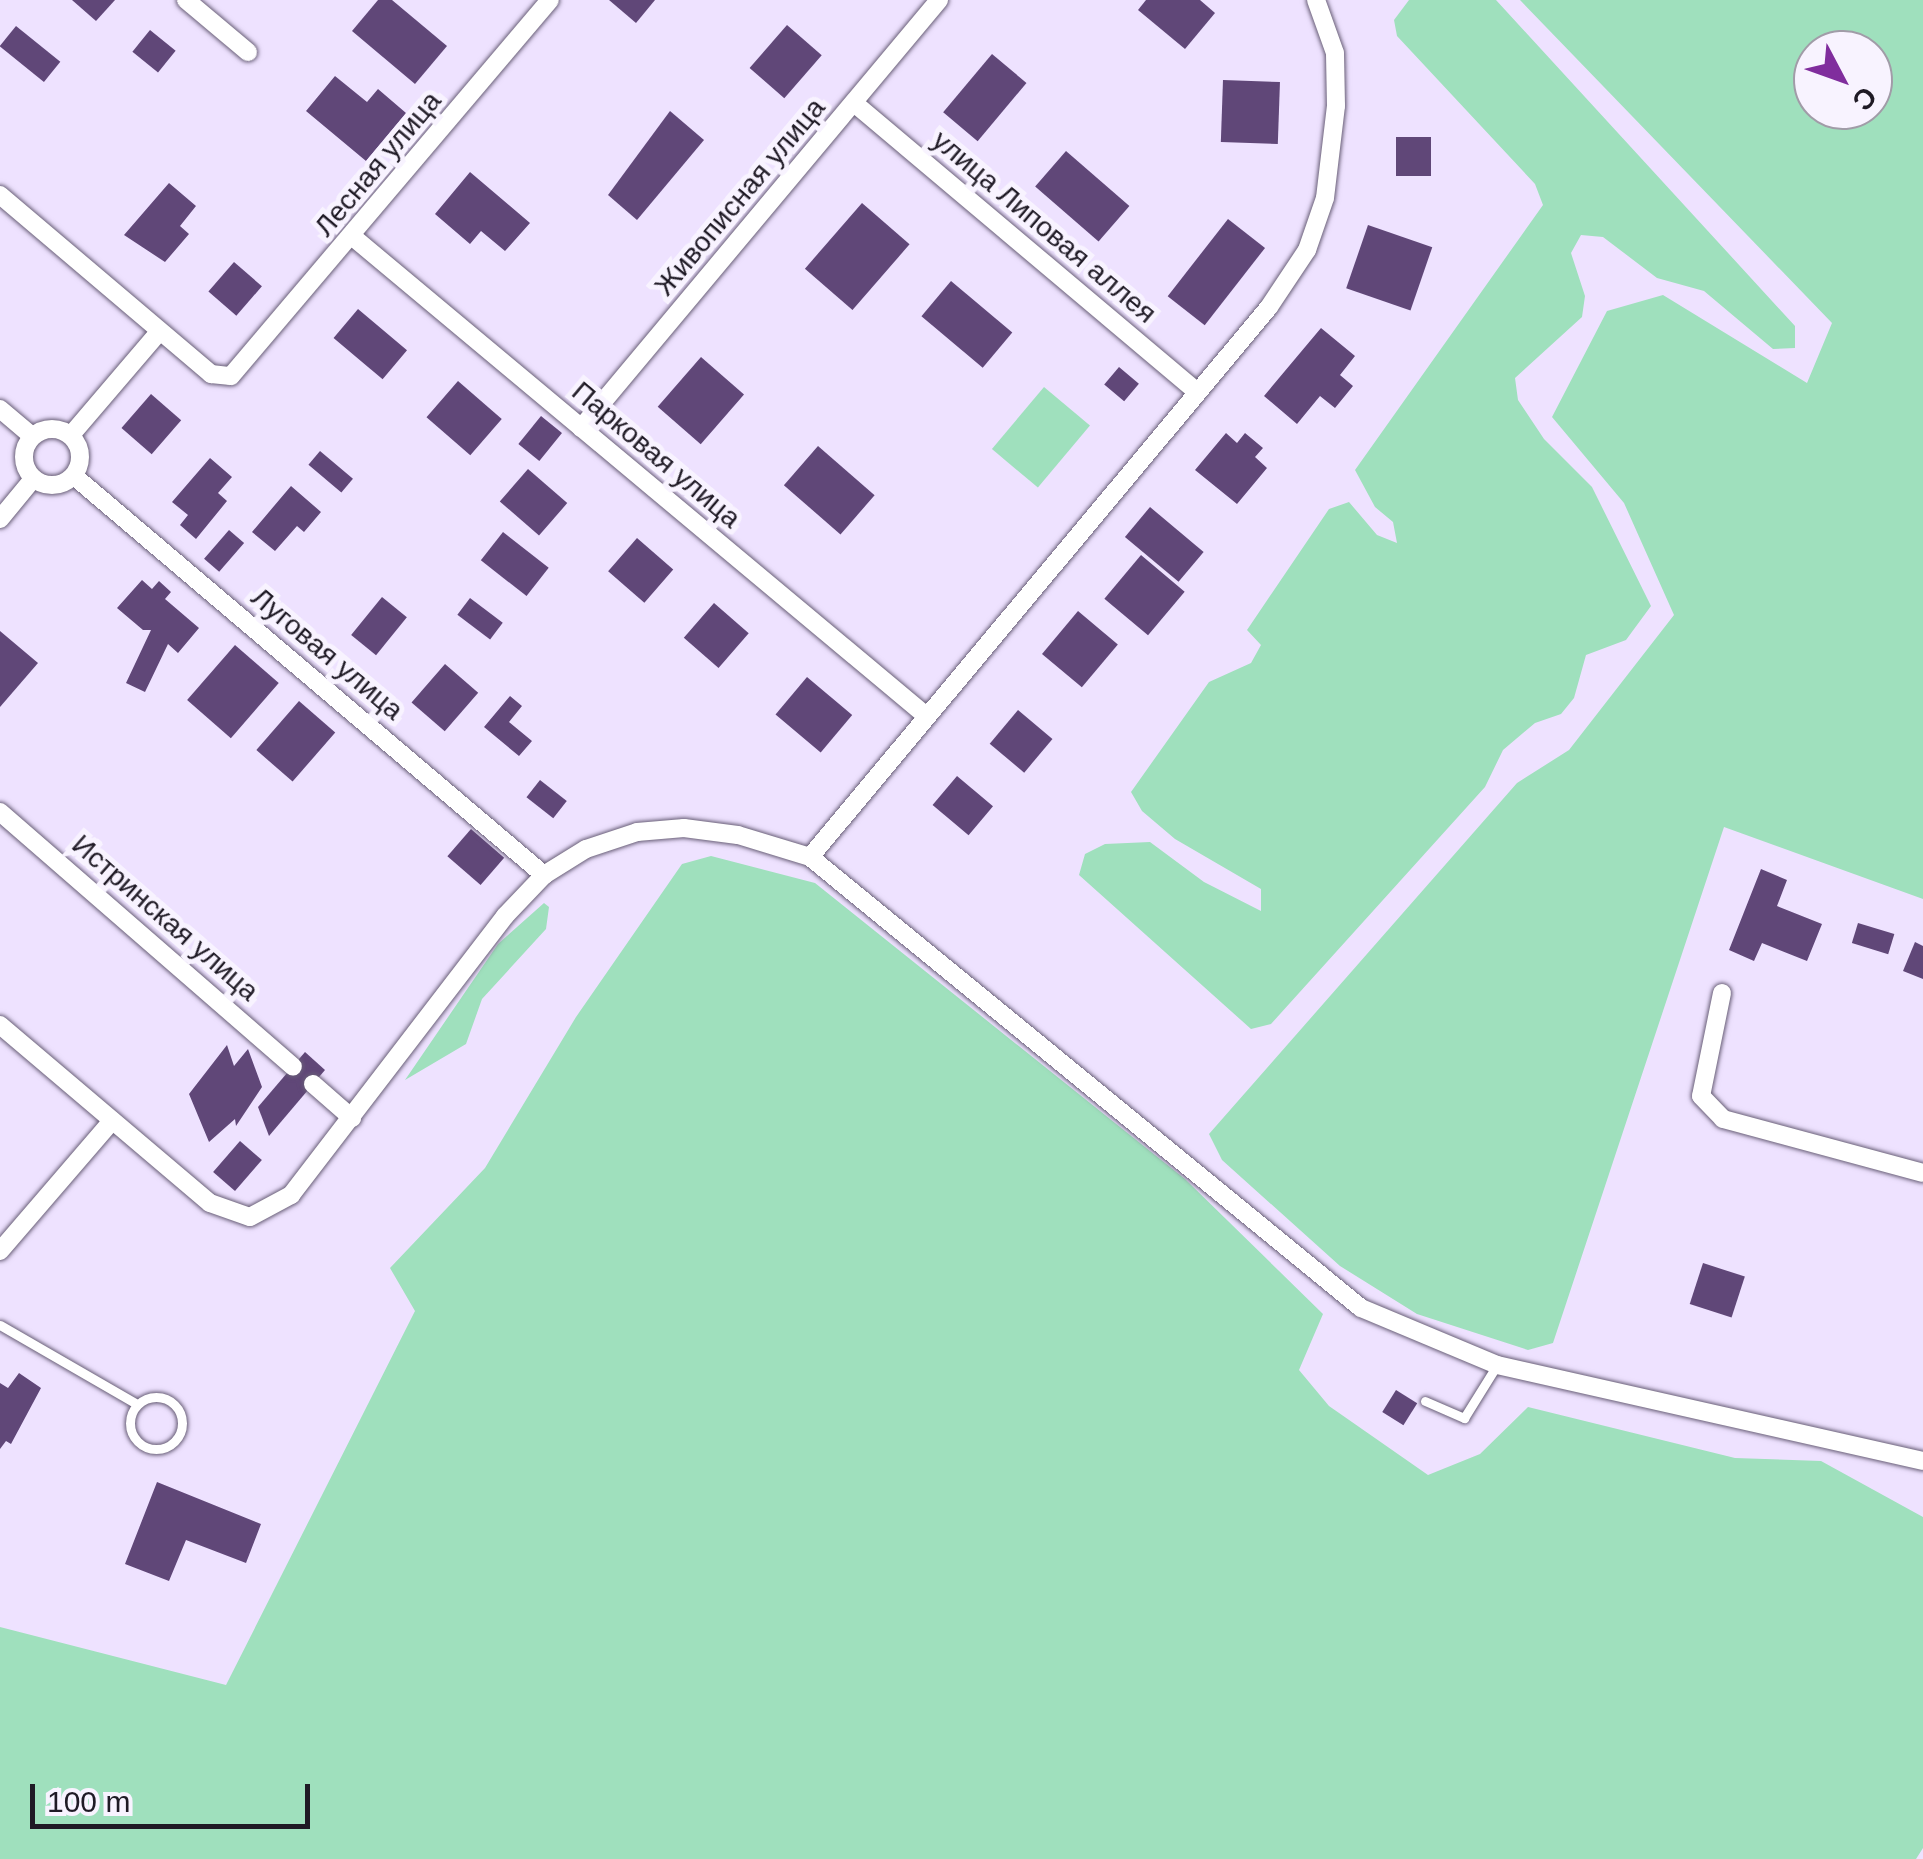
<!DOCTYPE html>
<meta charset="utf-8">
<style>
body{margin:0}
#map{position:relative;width:1923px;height:1859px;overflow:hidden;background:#eee2ff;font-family:Helvetica,sans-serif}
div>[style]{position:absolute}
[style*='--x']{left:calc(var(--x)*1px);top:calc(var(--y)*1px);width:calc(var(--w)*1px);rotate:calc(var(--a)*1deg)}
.green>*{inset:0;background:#9fe0bd;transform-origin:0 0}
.building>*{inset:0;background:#604778;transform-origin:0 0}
.roads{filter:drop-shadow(0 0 2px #695f78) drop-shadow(0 0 2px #695f78)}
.service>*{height:9px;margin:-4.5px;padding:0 4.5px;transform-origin:4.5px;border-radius:4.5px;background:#fff}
.service>.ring{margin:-4.5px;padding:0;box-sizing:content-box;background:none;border:9px solid #fff;border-radius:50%}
.minor>*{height:18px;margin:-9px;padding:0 9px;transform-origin:9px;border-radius:9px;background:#fff}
.minor>.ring{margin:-9px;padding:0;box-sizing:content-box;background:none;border:18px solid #fff;border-radius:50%}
span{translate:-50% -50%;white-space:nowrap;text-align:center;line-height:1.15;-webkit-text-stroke:10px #f8f3ff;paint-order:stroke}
.street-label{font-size:28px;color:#1f1a25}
.north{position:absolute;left:1793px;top:30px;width:100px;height:100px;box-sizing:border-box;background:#f8f3ff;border:2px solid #a19ca8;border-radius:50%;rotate:131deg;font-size:28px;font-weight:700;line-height:40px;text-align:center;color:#1f1a25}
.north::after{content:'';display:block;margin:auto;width:35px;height:45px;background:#802d9d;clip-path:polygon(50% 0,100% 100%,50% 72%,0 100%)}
.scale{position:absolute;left:30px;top:1784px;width:280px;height:45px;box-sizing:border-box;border:5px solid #1f1a25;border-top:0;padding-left:12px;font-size:30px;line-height:35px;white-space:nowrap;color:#1f1a25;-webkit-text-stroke:8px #f8f3ff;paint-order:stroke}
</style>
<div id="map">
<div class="green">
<i style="clip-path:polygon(1409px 0,1496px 0,1795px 326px,1795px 348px,1773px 349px,1704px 291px,1657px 278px,1603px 237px,1581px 235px,1571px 253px,1585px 296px,1582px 317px,1515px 378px,1518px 400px,1544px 439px,1592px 487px,1651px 606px,1626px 640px,1586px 655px,1574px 698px,1561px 714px,1535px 723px,1503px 750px,1485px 787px,1271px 1024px,1251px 1029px,1079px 875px,1085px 854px,1105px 844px,1150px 842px,1204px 882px,1261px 911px,1261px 889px,1175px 839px,1142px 811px,1131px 792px,1209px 682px,1251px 663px,1261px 645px,1247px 630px,1329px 509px,1349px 502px,1377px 535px,1397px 543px,1393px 522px,1375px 507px,1355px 470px,1543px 205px,1535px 184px,1397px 36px,1394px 20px)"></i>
<i style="clip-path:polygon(evenodd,1520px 0,1923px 0,1923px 899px,1724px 827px,1553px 1343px,1528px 1350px,1417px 1314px,1340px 1266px,1222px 1160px,1209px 1134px,1517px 783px,1569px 750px,1674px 615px,1624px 503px,1552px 417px,1607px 311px,1663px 295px,1807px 383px,1832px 323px,1520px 0,1813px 50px,1873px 50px,1873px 110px,1813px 110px,1813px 50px)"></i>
<i style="left:1044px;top:387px;width:60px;height:81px;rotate:40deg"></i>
<i style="clip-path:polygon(711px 856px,815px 883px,1185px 1179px,1323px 1314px,1299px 1370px,1329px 1406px,1428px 1475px,1480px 1454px,1528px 1407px,1735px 1458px,1821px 1461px,1923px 1517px,1923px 1848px,1916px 1859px,0 1859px,0 1627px,226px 1685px,415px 1311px,390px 1268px,485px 1168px,576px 1017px,682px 864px)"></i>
<i style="clip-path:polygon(544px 903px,549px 907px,546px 929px,482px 999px,466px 1044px,405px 1080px,498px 944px)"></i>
</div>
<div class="building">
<i style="clip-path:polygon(72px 0,115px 0,96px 21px)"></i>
<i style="clip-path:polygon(378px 0,392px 0,447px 46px,415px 84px,352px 31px)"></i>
<i style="clip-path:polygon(609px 0,655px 0,636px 23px)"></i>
<i style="clip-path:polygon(1146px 0,1200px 0,1215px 13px,1185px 49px,1138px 10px)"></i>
<i style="left:787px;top:25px;width:46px;height:57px;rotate:41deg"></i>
<i style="left:16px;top:26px;width:57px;height:26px;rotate:39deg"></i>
<i style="left:150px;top:30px;width:33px;height:28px;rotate:39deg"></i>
<i style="left:992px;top:54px;width:45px;height:76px;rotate:40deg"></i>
<i style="clip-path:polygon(335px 76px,367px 102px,378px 89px,406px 113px,366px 161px,306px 111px)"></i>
<i style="left:1223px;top:80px;width:57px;height:62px;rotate:2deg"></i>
<i style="clip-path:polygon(670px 111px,704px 140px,637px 220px,608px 195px)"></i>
<i style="left:1396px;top:137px;width:35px;height:39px"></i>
<i style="left:1066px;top:151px;width:84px;height:47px;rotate:41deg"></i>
<i style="clip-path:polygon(470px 172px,530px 223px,505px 251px,481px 231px,470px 244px,435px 214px)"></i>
<i style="clip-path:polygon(169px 183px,196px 206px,180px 226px,189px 234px,165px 262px,124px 235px)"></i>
<i style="left:862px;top:203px;width:63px;height:87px;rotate:41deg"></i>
<i style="left:1228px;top:219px;width:47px;height:98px;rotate:38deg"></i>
<i style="left:1368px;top:225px;width:68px;height:67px;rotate:19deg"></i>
<i style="left:234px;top:262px;width:37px;height:39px;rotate:41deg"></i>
<i style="left:951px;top:281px;width:80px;height:46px;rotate:40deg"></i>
<i style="left:358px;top:309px;width:64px;height:38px;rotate:40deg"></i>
<i style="clip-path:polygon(1321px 328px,1355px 356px,1340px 375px,1353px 386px,1335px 408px,1320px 396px,1297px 424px,1264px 396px)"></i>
<i style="left:701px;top:357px;width:57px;height:66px;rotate:41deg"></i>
<i style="left:1119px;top:367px;width:26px;height:23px;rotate:40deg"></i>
<i style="left:458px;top:381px;width:58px;height:48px;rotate:41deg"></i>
<i style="left:151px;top:394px;width:40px;height:45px;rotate:41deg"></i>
<i style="left:541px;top:416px;width:27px;height:36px;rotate:39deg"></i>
<i style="clip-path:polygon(1226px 433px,1237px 443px,1245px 433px,1263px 448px,1255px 457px,1267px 468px,1237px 504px,1195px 470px)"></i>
<i style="left:818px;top:446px;width:75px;height:52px;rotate:41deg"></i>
<i style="left:320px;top:451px;width:43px;height:18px;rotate:40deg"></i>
<i style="clip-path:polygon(210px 458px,232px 477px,218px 493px,227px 501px,196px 539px,180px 525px,188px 515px,172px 502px)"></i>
<i style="left:528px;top:469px;width:52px;height:43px;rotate:41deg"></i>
<i style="clip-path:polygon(291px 486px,321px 512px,304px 532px,297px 526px,275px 551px,252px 532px)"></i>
<i style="left:1150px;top:507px;width:70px;height:39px;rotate:40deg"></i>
<i style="left:229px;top:530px;width:20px;height:38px;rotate:41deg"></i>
<i style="left:503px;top:532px;width:58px;height:36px;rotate:38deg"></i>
<i style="left:637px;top:538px;width:48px;height:44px;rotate:41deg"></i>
<i style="left:1141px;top:555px;width:57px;height:57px;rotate:40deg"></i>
<i style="clip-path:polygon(142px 580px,152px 589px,159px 581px,171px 592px,165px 599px,199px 628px,178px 653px,168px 644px,145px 692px,126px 683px,151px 630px,143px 630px,117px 608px)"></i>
<i style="left:382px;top:597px;width:32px;height:49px;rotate:39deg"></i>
<i style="left:470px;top:598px;width:41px;height:21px;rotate:37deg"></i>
<i style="left:714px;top:603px;width:46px;height:46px;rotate:41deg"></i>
<i style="left:1078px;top:611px;width:52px;height:56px;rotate:40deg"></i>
<i style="clip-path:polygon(0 631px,38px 663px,0 707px)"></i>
<i style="left:235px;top:645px;width:58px;height:73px;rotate:41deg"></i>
<i style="left:445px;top:664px;width:44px;height:51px;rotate:41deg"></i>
<i style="left:807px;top:677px;width:59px;height:49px;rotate:40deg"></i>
<i style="clip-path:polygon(510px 696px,522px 706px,509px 722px,532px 741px,519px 756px,484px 727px)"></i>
<i style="left:299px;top:701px;width:48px;height:65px;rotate:41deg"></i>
<i style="left:1018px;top:710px;width:45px;height:44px;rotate:40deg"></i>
<i style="left:957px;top:776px;width:47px;height:38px;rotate:40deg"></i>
<i style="left:540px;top:780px;width:34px;height:22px;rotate:38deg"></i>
<i style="left:471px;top:829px;width:44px;height:36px;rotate:41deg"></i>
<i style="clip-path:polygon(1761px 869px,1787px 880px,1777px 906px,1822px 924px,1807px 961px,1762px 943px,1754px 961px,1729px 950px)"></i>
<i style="left:1858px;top:923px;width:38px;height:21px;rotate:17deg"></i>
<i style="clip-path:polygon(1915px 942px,1923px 946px,1923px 979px,1903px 971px)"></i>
<i style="clip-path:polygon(227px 1045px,234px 1066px,248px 1049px,262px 1087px,236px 1126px,235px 1119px,209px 1142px,189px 1094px)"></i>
<i style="clip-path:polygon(305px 1052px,325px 1070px,269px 1136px,258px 1107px)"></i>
<i style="left:240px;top:1141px;width:29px;height:41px;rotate:41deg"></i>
<i style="left:1703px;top:1263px;width:44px;height:43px;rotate:18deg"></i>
<i style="clip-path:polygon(19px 1373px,41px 1388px,11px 1444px,6px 1441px,0 1449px,0 1383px,8px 1388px)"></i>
<i style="left:1396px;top:1390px;width:25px;height:26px;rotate:32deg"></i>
<i style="clip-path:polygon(157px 1482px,261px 1524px,246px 1563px,186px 1540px,169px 1581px,125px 1564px)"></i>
</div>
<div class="roads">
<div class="service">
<i style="--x:0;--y:1325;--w:158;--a:30"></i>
<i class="ring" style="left:130px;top:1397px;width:43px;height:43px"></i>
<i style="--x:1425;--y:1401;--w:43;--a:23.6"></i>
<i style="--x:1464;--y:1418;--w:62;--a:-58.1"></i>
</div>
<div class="minor">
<i style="--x:186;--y:0;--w:81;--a:40"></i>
<i style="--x:854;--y:103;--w:449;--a:40.1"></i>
<i style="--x:0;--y:195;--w:277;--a:40.3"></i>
<i style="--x:211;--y:374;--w:20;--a:6"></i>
<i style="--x:231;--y:376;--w:493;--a:-49.7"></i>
<i style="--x:353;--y:237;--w:745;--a:39.88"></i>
<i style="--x:0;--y:409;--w:42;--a:40.2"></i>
<i style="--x:581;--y:428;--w:558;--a:-50.09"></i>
<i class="ring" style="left:24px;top:429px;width:38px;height:38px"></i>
<i style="--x:71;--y:435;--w:135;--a:-49.5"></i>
<i style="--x:74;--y:476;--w:617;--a:40.33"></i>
<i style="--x:0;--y:519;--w:52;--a:-50.5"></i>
<i style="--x:0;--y:812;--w:388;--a:41"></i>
<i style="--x:810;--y:857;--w:716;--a:-50.15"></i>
<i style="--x:1269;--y:307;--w:69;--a:-56.3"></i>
<i style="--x:1307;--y:250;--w:55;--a:-70.9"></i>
<i style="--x:1325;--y:198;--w:93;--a:-83.2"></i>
<i style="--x:1336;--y:106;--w:53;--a:-91.1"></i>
<i style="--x:1335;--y:53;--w:56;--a:-109.7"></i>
<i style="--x:1722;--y:993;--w:105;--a:101.5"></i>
<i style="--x:1701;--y:1096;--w:32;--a:46"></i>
<i style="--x:1723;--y:1119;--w:207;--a:15.1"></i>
<i style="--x:0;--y:1025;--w:275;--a:40.3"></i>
<i style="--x:210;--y:1203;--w:42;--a:19.3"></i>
<i style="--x:250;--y:1217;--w:47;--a:-28.2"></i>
<i style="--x:291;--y:1195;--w:352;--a:-52.5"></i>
<i style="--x:505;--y:916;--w:57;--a:-46.4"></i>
<i style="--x:544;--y:875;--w:49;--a:-31.8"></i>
<i style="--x:586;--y:849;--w:54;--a:-18.4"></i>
<i style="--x:637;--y:832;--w:47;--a:-4.9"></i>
<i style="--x:684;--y:828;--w:54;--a:7.4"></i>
<i style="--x:738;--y:835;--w:75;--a:17"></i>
<i style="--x:810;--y:857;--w:712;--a:39.3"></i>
<i style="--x:1361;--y:1308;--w:147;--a:22.7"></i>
<i style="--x:1497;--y:1365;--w:437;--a:12.7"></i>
<i style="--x:313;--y:1084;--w:52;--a:41.1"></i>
<i style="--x:0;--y:1251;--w:172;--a:-49.3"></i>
</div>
</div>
<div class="street-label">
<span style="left:378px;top:164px;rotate:-50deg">Лесная улица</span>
<span style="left:740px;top:197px;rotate:-50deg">Живописная улица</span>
<span style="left:1044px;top:227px;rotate:40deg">улица Липовая аллея</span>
<span style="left:656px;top:455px;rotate:40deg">Парковая улица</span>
<span style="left:327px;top:654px;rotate:40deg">Луговая улица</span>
<span style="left:165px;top:918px;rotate:41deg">Истринская улица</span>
</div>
<div class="north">С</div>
<div class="scale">100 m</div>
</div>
